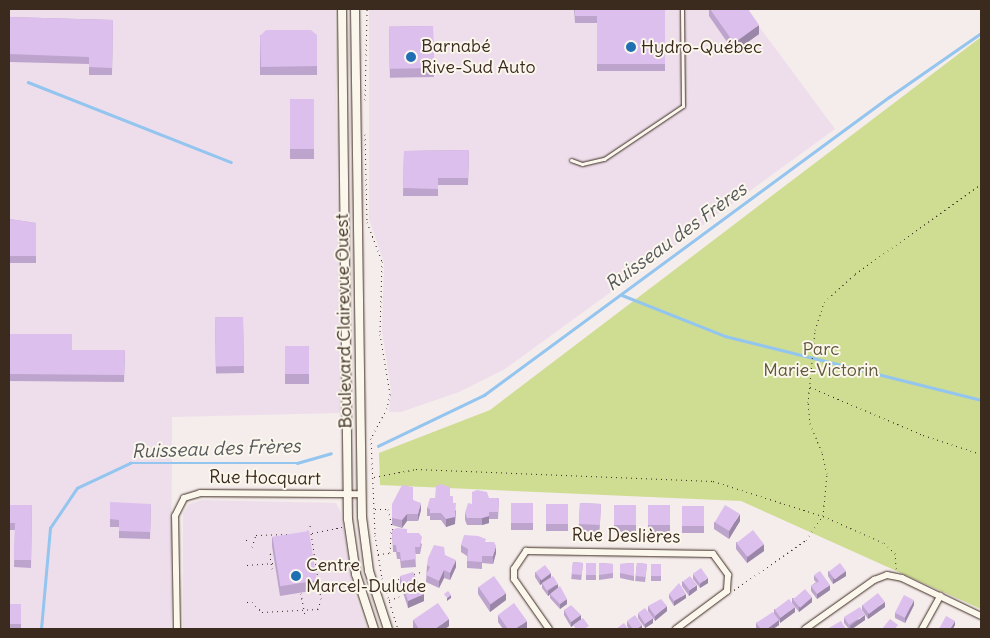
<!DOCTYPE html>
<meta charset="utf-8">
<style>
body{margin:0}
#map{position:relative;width:990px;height:638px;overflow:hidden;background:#f5ecec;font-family:Delius,sans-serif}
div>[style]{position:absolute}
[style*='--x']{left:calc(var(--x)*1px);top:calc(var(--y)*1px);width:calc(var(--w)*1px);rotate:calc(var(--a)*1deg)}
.built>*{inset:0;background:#eedeec}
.green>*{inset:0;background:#cedd91}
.stream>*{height:2.5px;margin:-1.25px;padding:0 1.25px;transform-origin:1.25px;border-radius:1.25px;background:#93c5ef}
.path>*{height:1px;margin-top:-0.5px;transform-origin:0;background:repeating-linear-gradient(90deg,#3b2a1e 0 1px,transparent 0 5px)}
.roads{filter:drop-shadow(0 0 1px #3b2a1e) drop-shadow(0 0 1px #3b2a1e)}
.service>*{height:3px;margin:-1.5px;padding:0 1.5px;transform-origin:1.5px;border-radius:1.5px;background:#fbf7ec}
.minor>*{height:6px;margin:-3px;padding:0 3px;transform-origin:3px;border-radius:3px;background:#fbf7ec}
.tertiary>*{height:8px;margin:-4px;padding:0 4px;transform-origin:4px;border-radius:4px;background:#fbf7ec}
.wall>*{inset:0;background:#bda4cc;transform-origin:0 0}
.shaded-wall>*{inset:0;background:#9a86a6}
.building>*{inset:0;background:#dcbfed;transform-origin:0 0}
.dots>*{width:14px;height:14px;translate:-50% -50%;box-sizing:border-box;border:2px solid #fbf7ec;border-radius:50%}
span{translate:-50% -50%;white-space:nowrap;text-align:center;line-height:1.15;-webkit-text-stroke:4px #fbf7ec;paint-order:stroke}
.poi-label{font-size:18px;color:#3b2a1e}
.left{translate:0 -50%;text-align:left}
.street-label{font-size:18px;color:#3b2a1e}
.park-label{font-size:18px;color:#60573b}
.water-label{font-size:19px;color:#55585d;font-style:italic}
.frame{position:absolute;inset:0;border:10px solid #3b2a1e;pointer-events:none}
</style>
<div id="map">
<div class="built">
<i style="clip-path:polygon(9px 9px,335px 9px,340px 413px,172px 417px,171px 629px,9px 629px)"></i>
<i style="clip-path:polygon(369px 9px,746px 9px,835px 129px,505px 369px,459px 392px,401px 412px,389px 412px,391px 390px,382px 331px,384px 263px,369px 219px)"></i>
<i style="clip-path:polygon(202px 500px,336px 503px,341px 513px,353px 589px,367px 629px,183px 629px,183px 514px,189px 504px)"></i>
</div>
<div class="green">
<i style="clip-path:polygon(981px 37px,981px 609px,741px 501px,380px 485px,379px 453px,490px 410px)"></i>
</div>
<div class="stream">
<i style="--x:28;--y:82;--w:218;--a:21.5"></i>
<i style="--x:622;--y:295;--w:111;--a:21.7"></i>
<i style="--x:725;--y:336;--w:264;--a:14"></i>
<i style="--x:378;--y:446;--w:118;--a:-25.7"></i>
<i style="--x:484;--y:395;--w:503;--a:-36.35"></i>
<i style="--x:889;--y:97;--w:112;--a:-34.8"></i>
<i style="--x:41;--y:629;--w:101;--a:-84.9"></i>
<i style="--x:50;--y:528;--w:48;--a:-56"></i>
<i style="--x:77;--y:488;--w:59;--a:-25.3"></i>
<i style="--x:130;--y:463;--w:167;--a:0"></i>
<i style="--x:297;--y:463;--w:35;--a:-16"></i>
</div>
<div class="path">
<i style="--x:365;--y:100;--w:91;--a:-88.7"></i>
<i style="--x:365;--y:134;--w:88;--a:88.7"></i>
<i style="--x:367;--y:222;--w:42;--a:69"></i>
<i style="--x:382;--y:261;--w:73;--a:91.6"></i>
<i style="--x:380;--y:334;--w:61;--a:80.5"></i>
<i style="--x:390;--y:394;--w:14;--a:102"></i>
<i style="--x:387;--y:408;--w:34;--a:118"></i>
<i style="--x:371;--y:438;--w:97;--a:87.6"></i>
<i style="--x:375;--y:535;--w:44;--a:80.8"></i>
<i style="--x:382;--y:578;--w:53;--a:72.6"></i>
<i style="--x:810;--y:387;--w:123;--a:23"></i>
<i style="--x:923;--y:435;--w:61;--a:18.1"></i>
<i style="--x:374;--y:477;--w:43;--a:-10.8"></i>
<i style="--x:416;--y:469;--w:297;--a:2.3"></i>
<i style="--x:713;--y:481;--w:115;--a:17.7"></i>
<i style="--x:823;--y:516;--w:67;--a:23.9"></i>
<i style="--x:884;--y:543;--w:15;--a:42"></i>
<i style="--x:895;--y:553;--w:16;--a:86"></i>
<i style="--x:375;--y:509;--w:13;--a:0"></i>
<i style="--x:388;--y:509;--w:23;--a:77"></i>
<i style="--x:308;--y:531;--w:8;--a:-67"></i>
<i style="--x:312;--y:533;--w:31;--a:-11"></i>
<i style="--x:246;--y:540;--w:5;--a:0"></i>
<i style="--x:252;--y:547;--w:13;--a:-72"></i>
<i style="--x:256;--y:535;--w:32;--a:-2"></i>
<i style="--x:378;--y:554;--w:12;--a:-5"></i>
<i style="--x:390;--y:553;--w:22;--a:-87"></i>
<i style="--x:247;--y:565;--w:27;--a:-4"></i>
<i style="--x:272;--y:569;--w:15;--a:-98"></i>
<i style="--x:270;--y:554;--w:3;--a:-18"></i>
<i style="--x:414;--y:574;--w:7;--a:-16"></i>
<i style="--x:734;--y:590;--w:88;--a:-34.8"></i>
<i style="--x:806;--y:540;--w:29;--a:-55"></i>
<i style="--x:823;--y:516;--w:42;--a:-84.6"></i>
<i style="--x:827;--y:474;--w:23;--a:-103"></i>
<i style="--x:822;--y:452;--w:30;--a:-113"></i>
<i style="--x:810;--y:424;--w:21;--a:-95"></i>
<i style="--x:808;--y:403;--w:73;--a:-84.5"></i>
<i style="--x:815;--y:330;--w:29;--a:-72"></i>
<i style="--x:824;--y:302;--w:42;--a:-42.1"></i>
<i style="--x:855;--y:274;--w:155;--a:-35.5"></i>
<i style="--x:301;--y:593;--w:23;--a:80"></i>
<i style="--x:389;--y:600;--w:10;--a:-17"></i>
<i style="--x:399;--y:597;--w:13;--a:-103"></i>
<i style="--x:396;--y:584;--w:8;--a:-60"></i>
<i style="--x:247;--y:602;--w:5;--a:0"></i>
<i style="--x:252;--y:602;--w:14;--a:45"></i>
<i style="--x:262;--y:612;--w:56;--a:-3.1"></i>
<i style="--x:318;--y:609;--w:10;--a:-73"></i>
<i style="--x:321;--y:599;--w:67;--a:-98.6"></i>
</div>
<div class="roads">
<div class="service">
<i style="--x:571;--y:160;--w:12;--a:20"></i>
<i style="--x:582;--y:164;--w:23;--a:-13"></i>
<i style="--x:604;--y:159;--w:95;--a:-33.9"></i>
<i style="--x:683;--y:106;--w:97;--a:-90.6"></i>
</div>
<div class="minor">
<i style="--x:177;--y:629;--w:113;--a:-91"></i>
<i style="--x:175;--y:516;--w:20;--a:-63"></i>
<i style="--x:184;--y:498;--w:17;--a:-17"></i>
<i style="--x:200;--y:493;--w:161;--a:0.4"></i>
<i style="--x:549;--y:629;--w:61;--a:-125"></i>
<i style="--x:514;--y:579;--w:10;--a:-90"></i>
<i style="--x:514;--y:569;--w:22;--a:-56"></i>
<i style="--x:526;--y:551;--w:187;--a:0.9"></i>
<i style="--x:713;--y:554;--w:26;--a:54"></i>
<i style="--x:728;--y:575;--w:16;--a:94"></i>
<i style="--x:727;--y:591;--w:64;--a:143.3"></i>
<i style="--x:805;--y:629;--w:85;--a:-35.4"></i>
<i style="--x:874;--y:580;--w:14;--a:-21"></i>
<i style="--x:887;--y:575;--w:15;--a:11"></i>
<i style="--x:902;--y:578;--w:88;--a:25.7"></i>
<i style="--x:922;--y:629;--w:38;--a:-61"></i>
</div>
<div class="tertiary">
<i style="--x:342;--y:9;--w:510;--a:89.33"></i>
<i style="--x:348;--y:519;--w:56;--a:81.7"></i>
<i style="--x:356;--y:574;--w:58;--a:71.9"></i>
<i style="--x:355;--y:9;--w:508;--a:89.21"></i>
<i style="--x:362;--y:517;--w:54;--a:82.6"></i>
<i style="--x:369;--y:571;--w:61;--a:71.9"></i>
</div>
</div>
<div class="wall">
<i style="clip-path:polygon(574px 9px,665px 9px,665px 71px,597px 71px,597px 23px,575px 23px)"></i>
<i style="clip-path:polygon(709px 9px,748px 9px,759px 34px,734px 52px,709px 16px)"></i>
<i style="clip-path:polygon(9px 17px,113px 20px,112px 75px,89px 75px,89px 64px,9px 62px)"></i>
<i style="left:433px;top:26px;width:51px;height:44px;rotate:89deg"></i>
<i style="left:317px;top:35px;width:40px;height:57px;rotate:90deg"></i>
<i style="left:290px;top:99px;width:24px;height:60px"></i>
<i style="clip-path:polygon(469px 150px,468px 185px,438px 185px,438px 196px,403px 196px,404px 151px)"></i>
<i style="clip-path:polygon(9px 213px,9px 219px,36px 223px,36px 263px,9px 263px)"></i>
<i style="left:243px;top:317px;width:56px;height:28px;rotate:89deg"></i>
<i style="clip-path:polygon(9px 334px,72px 350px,125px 350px,124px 382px,9px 381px)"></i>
<i style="left:285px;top:346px;width:24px;height:38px"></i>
<i style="clip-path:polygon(450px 496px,453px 503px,455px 524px,446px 527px,441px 520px,430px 520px,430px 516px,427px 516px,427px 508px,435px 498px)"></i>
<i style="clip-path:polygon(489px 498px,499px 498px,498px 519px,489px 519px,489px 523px,482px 525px,467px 525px,465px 520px,465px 513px,472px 504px)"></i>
<i style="clip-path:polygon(413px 500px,421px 510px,418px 521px,407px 521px,402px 528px,392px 525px,392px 504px)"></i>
<i style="left:511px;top:503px;width:22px;height:27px"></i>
<i style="left:580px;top:503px;width:21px;height:28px;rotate:3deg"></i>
<i style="clip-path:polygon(151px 504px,150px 539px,119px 538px,119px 527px,110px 527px,110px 519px)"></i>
<i style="left:546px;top:504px;width:22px;height:27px"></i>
<i style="clip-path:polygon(9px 505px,32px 505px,31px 568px,14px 567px,15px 530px,9px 530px)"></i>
<i style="left:614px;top:505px;width:22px;height:27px"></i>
<i style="left:648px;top:505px;width:22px;height:27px"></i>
<i style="left:682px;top:506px;width:22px;height:27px"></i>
<i style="clip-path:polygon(740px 521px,729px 539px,714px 529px,714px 522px)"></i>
<i style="clip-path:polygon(392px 530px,407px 533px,422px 544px,420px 554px,415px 554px,416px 567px,401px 568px,400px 559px,397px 559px,396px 552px,393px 552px)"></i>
<i style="clip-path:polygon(272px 537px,317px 580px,317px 590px,280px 596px,272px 546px)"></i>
<i style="clip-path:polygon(485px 542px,496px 553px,493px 564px,482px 563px,482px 569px,467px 568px,467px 556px,461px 552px,461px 545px)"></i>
<i style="clip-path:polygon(736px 542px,764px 551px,747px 563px,736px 549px)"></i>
<i style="clip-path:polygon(445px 555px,456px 567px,450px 580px,444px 578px,439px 588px,426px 582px,427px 565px)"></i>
<i style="left:573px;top:562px;width:10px;height:17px;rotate:6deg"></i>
<i style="left:586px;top:563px;width:10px;height:17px"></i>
<i style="clip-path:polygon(599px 563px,613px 564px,613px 578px,599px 580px)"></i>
<i style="clip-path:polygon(634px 563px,634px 581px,620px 578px,620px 564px)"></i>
<i style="left:637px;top:563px;width:10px;height:18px;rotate:6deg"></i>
<i style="left:651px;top:564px;width:10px;height:17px"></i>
<i style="clip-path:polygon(828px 571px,846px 576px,833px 584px,828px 576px)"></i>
<i style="clip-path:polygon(535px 572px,551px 577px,558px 588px,567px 604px,560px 609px,550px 598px,550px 594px,548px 596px,542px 588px,542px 584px,540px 585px,535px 577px)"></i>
<i style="clip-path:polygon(693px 574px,708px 583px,700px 588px,693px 579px)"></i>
<i style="clip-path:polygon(814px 575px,830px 590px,817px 599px,811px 591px,811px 586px,816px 582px,814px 580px)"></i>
<i style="clip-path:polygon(400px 576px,424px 601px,408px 608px,400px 583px)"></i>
<i style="clip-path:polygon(682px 581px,697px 590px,689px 596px,682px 586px)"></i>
<i style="clip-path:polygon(478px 587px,506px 600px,490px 612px,478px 594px)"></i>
<i style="clip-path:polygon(669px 594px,686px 598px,674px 606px,669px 598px)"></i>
<i style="clip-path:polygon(792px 598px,812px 602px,799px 612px,792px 603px)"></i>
<i style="left:9px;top:604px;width:12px;height:25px"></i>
<i style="clip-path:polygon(862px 605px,885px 607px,868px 619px,862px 610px)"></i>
<i style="clip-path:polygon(914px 605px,905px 623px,895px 618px,895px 613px)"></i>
<i style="clip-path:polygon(648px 606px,667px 611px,655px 621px,648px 611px)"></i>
<i style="clip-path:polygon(774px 609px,795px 612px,780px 623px,779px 620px,779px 625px,773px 629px,757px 629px,756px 628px,756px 623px,774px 614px)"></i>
<i style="clip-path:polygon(564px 610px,581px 615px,571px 627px,564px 615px)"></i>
<i style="clip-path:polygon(638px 613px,653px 623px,645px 628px,638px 618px)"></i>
<i style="clip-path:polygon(498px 615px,527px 628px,525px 629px,503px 629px,498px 622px)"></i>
<i style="clip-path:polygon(844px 618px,865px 620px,852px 629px,849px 629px,844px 623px)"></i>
<i style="clip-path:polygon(413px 620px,449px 626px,445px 629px,414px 629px,413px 628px)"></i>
<i style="clip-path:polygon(627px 621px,642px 629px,629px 629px,627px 626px)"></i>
</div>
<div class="shaded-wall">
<i style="clip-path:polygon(759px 25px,759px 34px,734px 52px,734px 43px)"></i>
<i style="clip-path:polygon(421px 503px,421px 510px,418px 521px,418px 514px)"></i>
<i style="clip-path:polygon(456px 510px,455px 524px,446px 527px,446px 519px)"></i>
<i style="clip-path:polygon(407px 514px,407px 521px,402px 528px,402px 520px)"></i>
<i style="clip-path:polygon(740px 514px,740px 521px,729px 539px,729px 531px)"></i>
<i style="clip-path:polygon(489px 516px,489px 523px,482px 525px,482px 518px)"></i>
<i style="clip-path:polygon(764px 544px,764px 551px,747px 563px,747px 556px)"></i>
<i style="clip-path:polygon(496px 546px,496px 553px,493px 564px,493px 556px)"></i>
<i style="clip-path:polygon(456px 560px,456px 567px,450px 580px,450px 573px)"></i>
<i style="clip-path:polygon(444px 570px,444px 578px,439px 588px,439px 581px)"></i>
<i style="clip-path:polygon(846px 571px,846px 576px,833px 584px,833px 579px)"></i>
<i style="clip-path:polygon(551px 573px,551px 578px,540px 585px,540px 580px)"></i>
<i style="clip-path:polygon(708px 578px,708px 583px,700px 588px,700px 584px)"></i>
<i style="clip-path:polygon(558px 584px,558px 589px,548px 596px,548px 591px)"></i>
<i style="clip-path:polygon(697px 585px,697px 590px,689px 596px,689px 591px)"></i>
<i style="clip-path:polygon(830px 585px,830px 590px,817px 599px,817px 594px)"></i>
<i style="clip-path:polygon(506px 593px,506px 600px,490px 612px,490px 605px)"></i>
<i style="clip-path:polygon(424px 594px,424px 601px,408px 608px,408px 601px)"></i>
<i style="clip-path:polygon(686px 594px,686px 598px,674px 606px,674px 601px)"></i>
<i style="clip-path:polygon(451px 595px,451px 598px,447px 601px,447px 598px)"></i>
<i style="clip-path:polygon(812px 597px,812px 602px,799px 612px,799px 607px)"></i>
<i style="clip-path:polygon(567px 599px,567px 604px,560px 609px,560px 604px)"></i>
<i style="clip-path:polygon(914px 600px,914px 605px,905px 623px,905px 618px)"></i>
<i style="clip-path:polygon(885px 602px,885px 607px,868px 619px,868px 614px)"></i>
<i style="clip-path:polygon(667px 606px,667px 611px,655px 621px,655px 616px)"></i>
<i style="clip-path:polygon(795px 607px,795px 612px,780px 623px,780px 618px)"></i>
<i style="clip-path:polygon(581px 615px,581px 620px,571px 627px,571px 622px)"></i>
<i style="clip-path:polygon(865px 615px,865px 620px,852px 629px,850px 629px,850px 626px)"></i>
<i style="clip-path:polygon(653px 618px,653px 623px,645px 628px,645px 624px)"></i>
<i style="clip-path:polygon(449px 619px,449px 626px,445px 629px,435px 629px)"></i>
<i style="clip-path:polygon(779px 620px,779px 625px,773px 629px,767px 629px)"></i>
<i style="clip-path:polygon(527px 621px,527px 628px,525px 629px,515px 629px)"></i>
<i style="clip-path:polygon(955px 621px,955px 625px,953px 629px,950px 629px)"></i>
<i style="clip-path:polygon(642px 625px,642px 629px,637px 629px)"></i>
</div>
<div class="building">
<i style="clip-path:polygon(575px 9px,665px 9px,665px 64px,597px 64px,597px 16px,575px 16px)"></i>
<i style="clip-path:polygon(710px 9px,748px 9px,759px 25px,734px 43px)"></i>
<i style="clip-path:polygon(9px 17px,113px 20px,112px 68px,89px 67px,89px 57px,9px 54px)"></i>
<i style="left:433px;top:26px;width:42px;height:44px;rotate:89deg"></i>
<i style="clip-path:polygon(266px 30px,311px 30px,317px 35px,317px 66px,261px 67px,260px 36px)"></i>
<i style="left:290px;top:99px;width:24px;height:50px"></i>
<i style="clip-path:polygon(469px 150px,468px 178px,438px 178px,438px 189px,403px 188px,404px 151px)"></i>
<i style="clip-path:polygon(9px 213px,9px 219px,36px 223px,36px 256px,9px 256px)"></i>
<i style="left:243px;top:317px;width:49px;height:28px;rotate:89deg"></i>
<i style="clip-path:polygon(9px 334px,72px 334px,72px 350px,125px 350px,124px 375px,9px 374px)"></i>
<i style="left:285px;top:346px;width:24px;height:28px"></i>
<i style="clip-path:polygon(440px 484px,450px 487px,450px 496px,453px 496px,453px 503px,456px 503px,455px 517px,446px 519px,441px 513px,430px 513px,430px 509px,427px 508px,430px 498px,435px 498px,436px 486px)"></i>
<i style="clip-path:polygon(402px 485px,413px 487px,413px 500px,421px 503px,418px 514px,407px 514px,402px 520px,392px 518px,392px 504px)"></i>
<i style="clip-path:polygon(477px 490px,487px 492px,489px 498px,499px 498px,498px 512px,489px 512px,489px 516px,482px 518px,467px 518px,465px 513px,468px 503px,472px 504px,472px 492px)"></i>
<i style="clip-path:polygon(110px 502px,151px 504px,150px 532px,119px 531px,119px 520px,110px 519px)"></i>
<i style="left:511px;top:503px;width:22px;height:20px"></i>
<i style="left:580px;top:503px;width:21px;height:21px;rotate:3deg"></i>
<i style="left:546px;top:504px;width:22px;height:20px"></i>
<i style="clip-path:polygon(9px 505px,32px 505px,31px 560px,14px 560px,15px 523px,9px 523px)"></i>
<i style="left:614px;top:505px;width:22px;height:20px"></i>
<i style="left:648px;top:505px;width:22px;height:20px"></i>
<i style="left:725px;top:505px;width:17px;height:20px;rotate:31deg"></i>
<i style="left:682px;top:506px;width:22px;height:20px"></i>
<i style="clip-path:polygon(397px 528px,407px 529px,407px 533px,419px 533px,422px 537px,420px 547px,415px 547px,416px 559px,401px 561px,400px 552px,397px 552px,396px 545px,393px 545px,392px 530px)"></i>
<i style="left:753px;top:530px;width:18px;height:21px;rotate:52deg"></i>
<i style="left:309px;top:531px;width:50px;height:37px;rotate:81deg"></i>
<i style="clip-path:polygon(464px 535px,478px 536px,486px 539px,485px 542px,494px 542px,496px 546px,493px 556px,482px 556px,482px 562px,467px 561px,468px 549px,461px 545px)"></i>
<i style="clip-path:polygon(434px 545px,444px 547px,445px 555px,456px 560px,450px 573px,444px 570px,439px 581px,426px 575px,430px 567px,427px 565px,428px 558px)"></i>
<i style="left:573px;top:562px;width:10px;height:12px;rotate:6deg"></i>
<i style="left:586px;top:563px;width:10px;height:12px"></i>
<i style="clip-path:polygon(599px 563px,613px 564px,613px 573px,599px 575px)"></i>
<i style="clip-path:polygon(634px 563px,634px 576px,620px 573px,620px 564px)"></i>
<i style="left:637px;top:563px;width:10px;height:13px;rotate:6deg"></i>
<i style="left:840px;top:563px;width:10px;height:14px;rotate:53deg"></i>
<i style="left:651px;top:564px;width:10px;height:12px"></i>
<i style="left:545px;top:565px;width:10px;height:12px;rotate:53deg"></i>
<i style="left:701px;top:568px;width:12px;height:10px;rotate:55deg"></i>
<i style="clip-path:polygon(820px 571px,830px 585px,817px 594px,811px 586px,819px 581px,814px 575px)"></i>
<i style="clip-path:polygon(413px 572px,424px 594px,408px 601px,400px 576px)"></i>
<i style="left:494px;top:576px;width:21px;height:19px;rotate:55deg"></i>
<i style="left:553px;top:576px;width:9px;height:13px;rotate:58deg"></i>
<i style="left:690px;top:576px;width:11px;height:9px;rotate:52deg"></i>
<i style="clip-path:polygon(679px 583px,686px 594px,674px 601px,669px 594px)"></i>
<i style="clip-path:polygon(560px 586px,567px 599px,560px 604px,550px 594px)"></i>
<i style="left:805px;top:589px;width:11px;height:16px;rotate:49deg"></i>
<i style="left:448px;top:591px;width:5px;height:5px;rotate:53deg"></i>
<i style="left:878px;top:593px;width:11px;height:20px;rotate:52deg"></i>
<i style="left:904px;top:595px;width:11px;height:20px;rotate:27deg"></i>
<i style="clip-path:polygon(661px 599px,667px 606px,655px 616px,648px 606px)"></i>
<i style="left:789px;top:599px;width:10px;height:18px;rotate:53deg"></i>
<i style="clip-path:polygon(438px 603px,449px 619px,435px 629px,419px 629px,413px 620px)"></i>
<i style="clip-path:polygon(514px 603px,527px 621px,515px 629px,508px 629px,498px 615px)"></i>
<i style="left:9px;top:604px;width:12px;height:20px"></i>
<i style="clip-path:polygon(571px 605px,581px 615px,571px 622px,564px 610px)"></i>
<i style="left:860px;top:607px;width:9px;height:19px;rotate:58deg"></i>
<i style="clip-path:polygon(645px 608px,653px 618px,645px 624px,638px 613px)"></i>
<i style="clip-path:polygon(773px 612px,779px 620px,767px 629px,761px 629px,756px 623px)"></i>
<i style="clip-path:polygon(635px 615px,642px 625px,637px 629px,633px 629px,627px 621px)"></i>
<i style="clip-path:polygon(946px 616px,955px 621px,950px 629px,939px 629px)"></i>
<i style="clip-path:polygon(583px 618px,589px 626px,584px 629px,576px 629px,573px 625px)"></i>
<i style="clip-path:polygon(890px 619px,898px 625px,895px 629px,882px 629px)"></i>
<i style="clip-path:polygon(841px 621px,846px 629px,827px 629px)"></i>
<i style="clip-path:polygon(624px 623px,628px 629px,616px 629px)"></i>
</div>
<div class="dots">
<i style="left:631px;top:47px;background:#1f6fb2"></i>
<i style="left:411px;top:57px;background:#1f6fb2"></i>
<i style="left:296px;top:576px;background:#1f6fb2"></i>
</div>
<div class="poi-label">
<span class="left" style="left:421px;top:57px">Barnabé<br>Rive-Sud Auto</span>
<span class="left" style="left:641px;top:47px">Hydro-Québec</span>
<span class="left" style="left:306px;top:576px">Centre<br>Marcel-Dulude</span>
</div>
<div class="street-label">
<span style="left:344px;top:321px;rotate:-91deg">Boulevard Clairevue Ouest</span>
<span style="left:265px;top:478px;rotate:1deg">Rue Hocquart</span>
<span style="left:626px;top:536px;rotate:1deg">Rue Deslières</span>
</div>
<div class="park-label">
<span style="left:821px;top:360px">Parc<br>Marie-Victorin</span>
</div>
<div class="water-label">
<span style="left:676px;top:237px;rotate:-36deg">Ruisseau des Frères</span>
<span style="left:216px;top:449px;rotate:-2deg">Ruisseau des Frères</span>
</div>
<div class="frame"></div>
</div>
